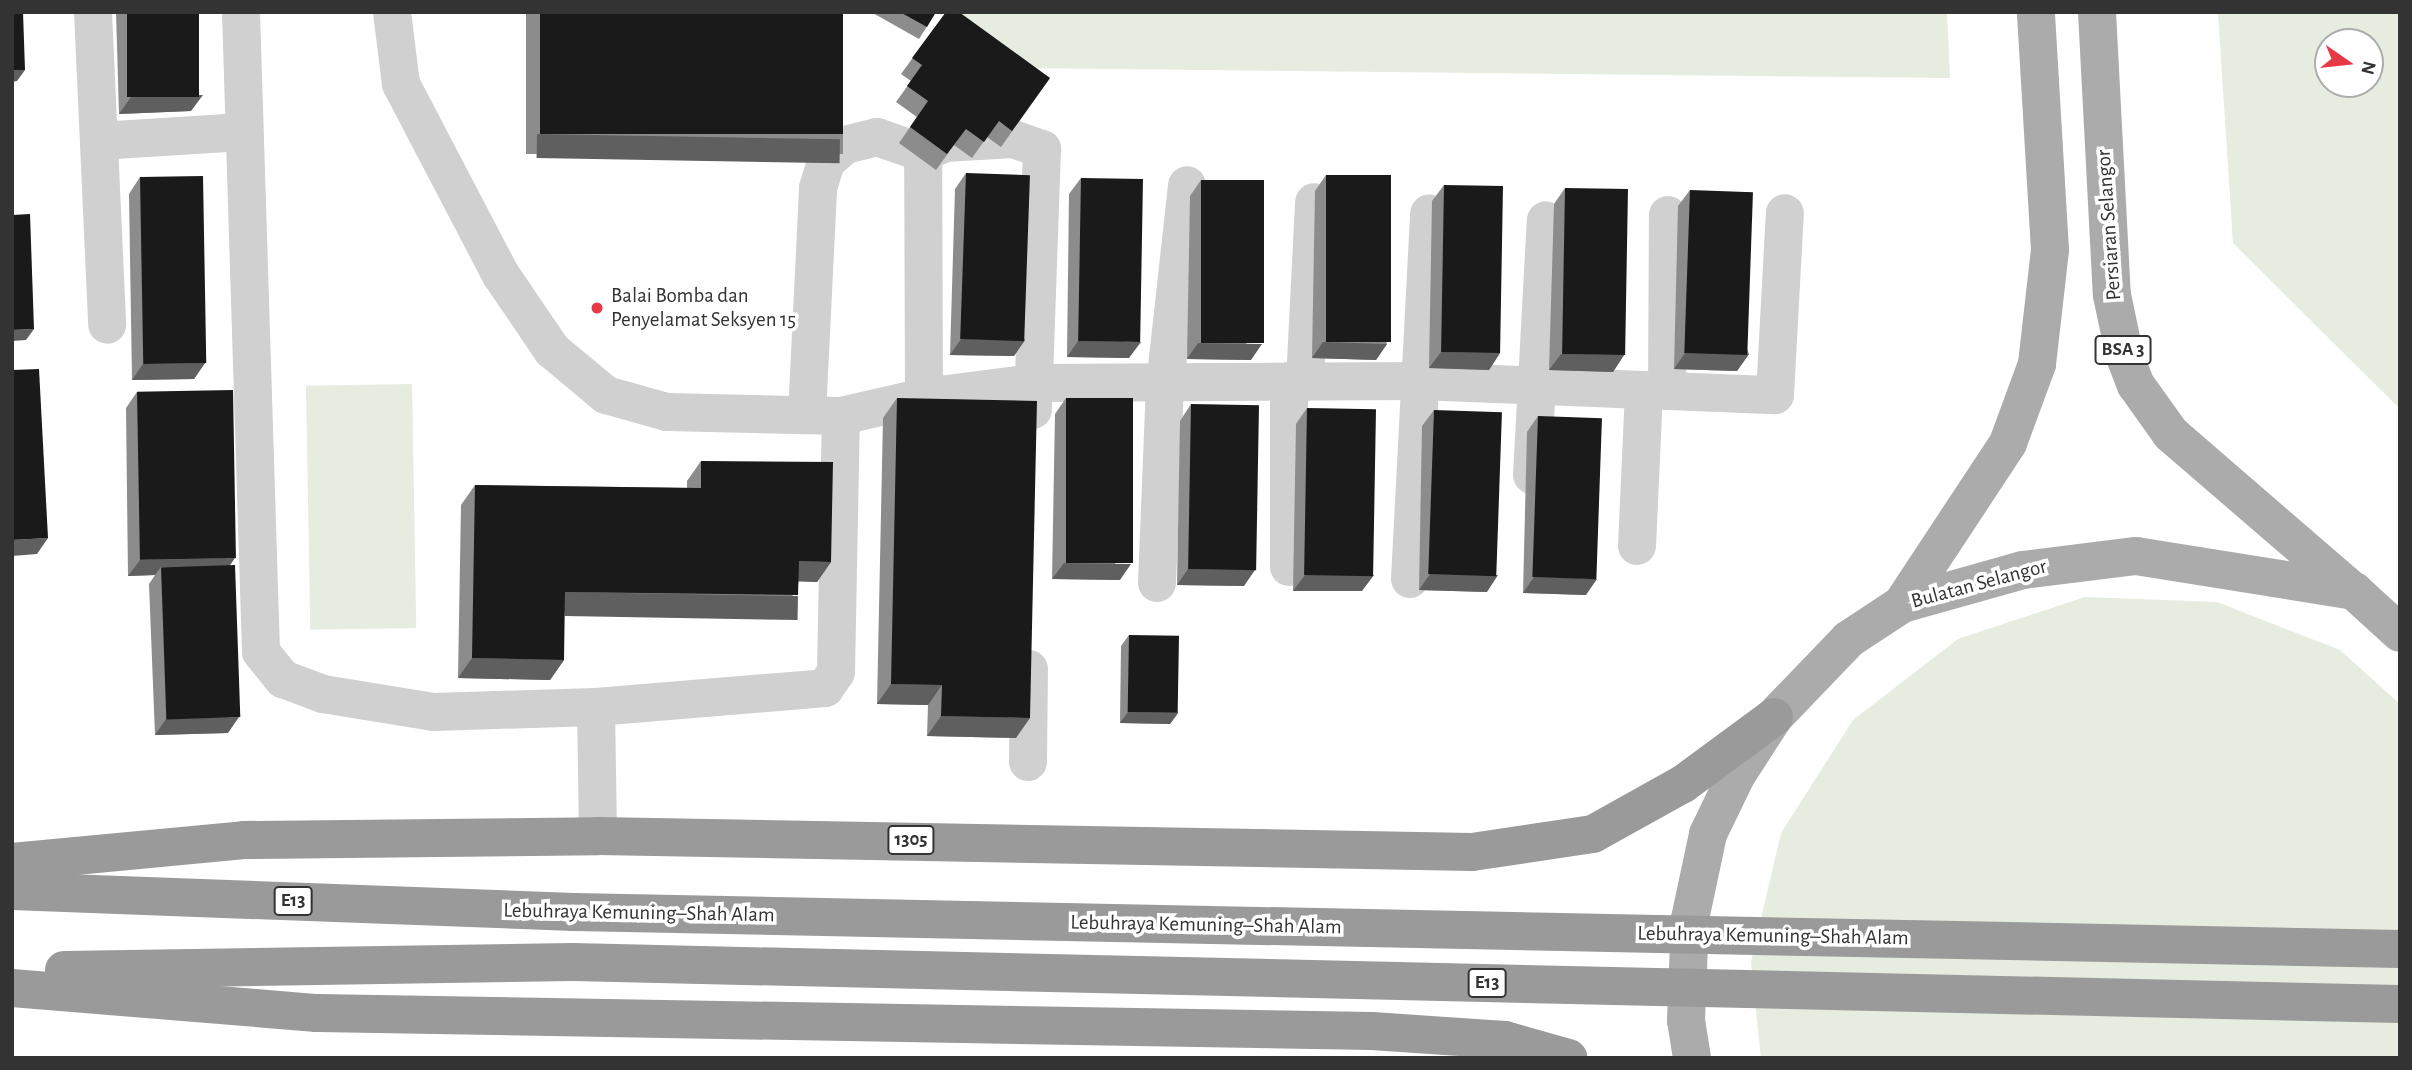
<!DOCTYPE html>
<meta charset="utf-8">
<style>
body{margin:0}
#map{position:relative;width:2412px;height:1070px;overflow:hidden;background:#fff;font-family:"Alegreya Sans",sans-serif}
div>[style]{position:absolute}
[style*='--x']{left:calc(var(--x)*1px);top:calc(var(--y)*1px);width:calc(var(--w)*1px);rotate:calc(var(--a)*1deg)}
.green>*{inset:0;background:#e6ecdf;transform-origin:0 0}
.minor>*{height:38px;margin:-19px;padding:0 19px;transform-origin:19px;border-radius:19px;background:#d0d0d0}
.major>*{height:38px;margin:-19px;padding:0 19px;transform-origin:19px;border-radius:19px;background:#ababab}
.highway>*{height:38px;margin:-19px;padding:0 19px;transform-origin:19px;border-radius:19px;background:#9a9a9a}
.highway-bridge>*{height:38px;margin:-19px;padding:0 19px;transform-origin:19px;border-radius:19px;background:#9a9a9a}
.wall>*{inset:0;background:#8c8c8c;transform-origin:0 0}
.shaded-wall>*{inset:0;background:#5f5f5f;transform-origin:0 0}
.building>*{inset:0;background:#1a1a1a;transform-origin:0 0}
.dots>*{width:19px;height:19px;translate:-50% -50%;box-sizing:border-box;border:4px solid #fff;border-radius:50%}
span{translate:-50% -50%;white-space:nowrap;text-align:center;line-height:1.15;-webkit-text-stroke:7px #fff;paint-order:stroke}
.shield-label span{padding:2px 5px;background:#fff;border:2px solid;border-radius:5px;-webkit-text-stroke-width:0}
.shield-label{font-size:19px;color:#333;font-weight:700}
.street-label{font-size:21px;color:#333}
.poi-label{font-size:21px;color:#333}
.left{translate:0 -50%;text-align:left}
.frame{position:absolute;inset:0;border:14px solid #333;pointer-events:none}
.north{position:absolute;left:2314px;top:28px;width:70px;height:70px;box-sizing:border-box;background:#fff;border:2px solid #adadad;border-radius:50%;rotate:104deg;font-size:19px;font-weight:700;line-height:28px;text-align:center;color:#333}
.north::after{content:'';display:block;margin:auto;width:24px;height:32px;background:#e63946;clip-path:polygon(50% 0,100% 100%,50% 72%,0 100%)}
</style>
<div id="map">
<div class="green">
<i style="clip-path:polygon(949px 12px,1947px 12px,1950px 78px,1017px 68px)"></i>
<i style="clip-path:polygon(evenodd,2218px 12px,2400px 12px,2400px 409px,2233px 243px,2218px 12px,2328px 42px,2370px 42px,2370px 84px,2328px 84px,2328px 42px)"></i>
<i style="left:412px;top:384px;width:244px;height:106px;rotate:89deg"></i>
<i style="clip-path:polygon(2085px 597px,2217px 602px,2340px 650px,2400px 704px,2400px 1058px,1761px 1058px,1751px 962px,1781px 833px,1853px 720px,1958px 639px)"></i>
</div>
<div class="minor">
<i style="--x:93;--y:12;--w:313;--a:87.4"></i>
<i style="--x:241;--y:12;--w:640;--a:88.21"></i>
<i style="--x:261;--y:652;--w:35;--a:51"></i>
<i style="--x:283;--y:679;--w:43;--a:20.6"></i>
<i style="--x:323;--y:694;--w:112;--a:9.2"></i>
<i style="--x:434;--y:712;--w:162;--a:-1.8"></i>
<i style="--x:596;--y:707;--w:230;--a:-4.7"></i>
<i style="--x:825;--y:688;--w:19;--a:-55"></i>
<i style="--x:836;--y:672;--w:256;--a:-88.9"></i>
<i style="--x:392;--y:12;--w:73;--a:82.9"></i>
<i style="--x:401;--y:84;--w:216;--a:62.4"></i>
<i style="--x:501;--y:275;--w:91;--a:55.8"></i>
<i style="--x:552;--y:350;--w:70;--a:39.8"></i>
<i style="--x:606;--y:395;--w:63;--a:15.6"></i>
<i style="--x:667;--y:412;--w:174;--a:1.3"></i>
<i style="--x:841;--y:416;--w:85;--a:-12.9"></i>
<i style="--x:924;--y:397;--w:111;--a:-7.3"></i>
<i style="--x:1034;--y:383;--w:385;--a:-0.3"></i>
<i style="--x:1419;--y:381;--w:356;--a:2.3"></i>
<i style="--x:1775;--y:395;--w:182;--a:-86.9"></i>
<i style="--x:99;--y:141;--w:144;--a:-3.6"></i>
<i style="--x:1289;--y:381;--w:186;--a:90"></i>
<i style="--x:1305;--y:382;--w:180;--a:-87.1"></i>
<i style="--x:1667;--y:391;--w:176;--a:-89.7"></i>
<i style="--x:924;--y:397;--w:244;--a:-90.2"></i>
<i style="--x:923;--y:153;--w:24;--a:-24"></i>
<i style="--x:945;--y:143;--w:68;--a:-3.4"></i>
<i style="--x:1013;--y:139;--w:31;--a:19"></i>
<i style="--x:1042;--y:149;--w:261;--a:92"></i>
<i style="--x:807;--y:415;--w:227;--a:-87.2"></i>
<i style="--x:818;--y:188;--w:27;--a:-73"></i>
<i style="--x:826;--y:162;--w:25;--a:-42"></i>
<i style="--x:845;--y:145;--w:33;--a:-14"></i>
<i style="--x:877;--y:137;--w:49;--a:19.2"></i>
<i style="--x:1532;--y:475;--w:255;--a:-86.9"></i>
<i style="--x:1637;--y:546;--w:156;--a:-87.4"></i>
<i style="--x:1410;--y:579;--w:366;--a:-87"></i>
<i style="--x:1157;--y:583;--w:198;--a:-87.7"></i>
<i style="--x:1165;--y:385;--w:201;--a:-83.7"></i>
<i style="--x:596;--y:707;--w:129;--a:89.1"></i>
<i style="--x:1028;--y:762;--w:93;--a:-89.4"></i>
</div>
<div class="major">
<i style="--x:2097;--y:12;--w:283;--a:87"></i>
<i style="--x:2112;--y:295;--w:63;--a:78.2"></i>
<i style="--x:2125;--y:357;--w:30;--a:69"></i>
<i style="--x:2136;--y:385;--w:60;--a:54.5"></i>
<i style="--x:2171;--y:434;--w:240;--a:40.8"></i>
<i style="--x:1902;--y:604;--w:193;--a:-56.6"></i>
<i style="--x:2008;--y:443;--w:84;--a:-69.8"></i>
<i style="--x:2037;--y:364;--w:115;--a:-83.5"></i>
<i style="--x:2050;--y:250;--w:238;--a:-93.4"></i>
<i style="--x:1692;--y:1058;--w:37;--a:-99"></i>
<i style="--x:1686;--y:1021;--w:102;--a:-87.8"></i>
<i style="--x:1690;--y:919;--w:87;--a:-78"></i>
<i style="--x:1708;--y:834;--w:64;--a:-64.2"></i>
<i style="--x:1736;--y:776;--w:70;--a:-57.2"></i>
<i style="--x:1774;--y:717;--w:108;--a:-46.1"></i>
<i style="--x:1849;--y:639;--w:64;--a:-33.4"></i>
<i style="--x:1902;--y:604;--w:126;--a:-15.7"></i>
<i style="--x:2023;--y:570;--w:114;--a:-7.1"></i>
<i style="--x:2136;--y:556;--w:221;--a:9.1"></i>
<i style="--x:2354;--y:591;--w:62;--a:42.4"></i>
</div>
<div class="highway">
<i style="--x:12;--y:862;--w:233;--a:-5.4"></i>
<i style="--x:244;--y:840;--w:354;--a:-0.6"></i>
<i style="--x:598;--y:836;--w:874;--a:1.05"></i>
<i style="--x:1472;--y:852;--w:122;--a:-8.5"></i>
<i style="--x:1593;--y:834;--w:103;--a:-29.1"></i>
<i style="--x:1683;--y:784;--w:113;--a:-36.4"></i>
<i style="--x:12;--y:891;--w:562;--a:2.14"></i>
<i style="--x:64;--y:970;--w:509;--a:-0.9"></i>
<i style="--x:12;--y:988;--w:306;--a:4.7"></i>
<i style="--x:317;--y:1013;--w:1055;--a:0.98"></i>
<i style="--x:1372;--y:1031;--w:133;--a:3.9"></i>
<i style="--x:1505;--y:1040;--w:66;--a:15.9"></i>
</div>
<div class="highway-bridge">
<i style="--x:574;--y:912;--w:1826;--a:1.16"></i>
<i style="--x:573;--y:962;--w:1827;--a:1.32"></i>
</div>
<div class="wall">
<i style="clip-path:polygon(116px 12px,199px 12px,191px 111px,119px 114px)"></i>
<i style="left:526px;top:12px;width:317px;height:142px"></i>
<i style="clip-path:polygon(871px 12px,936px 12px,919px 39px)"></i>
<i style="clip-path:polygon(946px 12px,1050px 78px,1001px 147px,987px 137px,972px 158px,954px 145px,936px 170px,899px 143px,917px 117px,896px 102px,911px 81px,901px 74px)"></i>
<i style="clip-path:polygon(966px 173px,1025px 340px,1014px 356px,950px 355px,955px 189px)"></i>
<i style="clip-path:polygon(1326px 175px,1387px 344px,1376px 360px,1312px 358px,1315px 191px)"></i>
<i style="clip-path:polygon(140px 177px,205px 363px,194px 379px,132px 380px,129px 194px)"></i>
<i style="clip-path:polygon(1081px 178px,1129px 358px,1067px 357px,1069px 194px)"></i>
<i style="clip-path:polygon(1201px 180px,1251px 360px,1187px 359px,1190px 196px)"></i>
<i style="clip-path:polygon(1444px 185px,1500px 353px,1489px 370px,1429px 368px,1432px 201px)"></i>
<i style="clip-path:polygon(1565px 188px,1624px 355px,1613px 372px,1549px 370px,1554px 204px)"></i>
<i style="clip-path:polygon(1690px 190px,1749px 354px,1737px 371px,1674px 369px,1678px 206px)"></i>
<i style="clip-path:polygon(137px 392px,230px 565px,228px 733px,155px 735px,149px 584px,155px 575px,128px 576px,126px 408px)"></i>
<i style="clip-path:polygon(897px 398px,1016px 738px,927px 736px,928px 705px,877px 704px,883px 418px)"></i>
<i style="clip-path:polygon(1066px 398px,1120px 580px,1052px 579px,1055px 414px)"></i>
<i style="clip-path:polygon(1191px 404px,1244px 586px,1177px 585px,1180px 421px)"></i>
<i style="clip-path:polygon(1307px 408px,1362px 591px,1293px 591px,1296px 424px)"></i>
<i style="clip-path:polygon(1434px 410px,1487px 592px,1419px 590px,1422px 426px)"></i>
<i style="clip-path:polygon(1538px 416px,1586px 595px,1523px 593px,1527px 432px)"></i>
<i style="clip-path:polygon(701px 461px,831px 562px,817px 582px,799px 581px,784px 615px,564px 612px,564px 660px,550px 680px,458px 678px,461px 505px,475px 485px,687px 488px,687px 481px)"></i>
<i style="clip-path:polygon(1129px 635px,1178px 713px,1170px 724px,1120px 723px,1121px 646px)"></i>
</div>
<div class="shaded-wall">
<i style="clip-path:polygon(12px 70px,25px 70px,17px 81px,12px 82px)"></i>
<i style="clip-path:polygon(203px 95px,191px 111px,119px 114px,131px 97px)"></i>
<i style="left:537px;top:134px;width:303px;height:24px;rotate:1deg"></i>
<i style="clip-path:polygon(34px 329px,26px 340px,12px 341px,12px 330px)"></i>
<i style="clip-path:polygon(961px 339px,1025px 340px,1014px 356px,950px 355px)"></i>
<i style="clip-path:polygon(1078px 341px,1141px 342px,1129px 358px,1067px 357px)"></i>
<i style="clip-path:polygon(1323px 342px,1387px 344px,1376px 360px,1312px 358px)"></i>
<i style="clip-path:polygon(1198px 343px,1262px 344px,1251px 360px,1187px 359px)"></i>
<i style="clip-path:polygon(1441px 352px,1500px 353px,1489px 370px,1429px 368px)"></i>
<i style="clip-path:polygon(1685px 353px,1749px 354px,1737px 371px,1674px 369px)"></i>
<i style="clip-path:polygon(1561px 354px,1624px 355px,1613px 372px,1549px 370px)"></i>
<i style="clip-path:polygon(205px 363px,194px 379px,132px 380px,143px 364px)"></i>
<i style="clip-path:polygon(48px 538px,37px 554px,12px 556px,12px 540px)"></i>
<i style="clip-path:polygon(235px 558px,224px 574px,161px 567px,155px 575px,128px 576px,140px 560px)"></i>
<i style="clip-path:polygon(799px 561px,831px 562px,817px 582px,785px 581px)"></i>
<i style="clip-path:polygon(1064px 563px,1131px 564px,1120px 580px,1052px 579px)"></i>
<i style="clip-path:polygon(1188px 569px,1255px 570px,1244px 586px,1177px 585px)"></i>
<i style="clip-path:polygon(1430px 574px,1498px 575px,1487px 592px,1419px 590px)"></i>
<i style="clip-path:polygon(1305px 575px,1374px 575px,1362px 591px,1293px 591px)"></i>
<i style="clip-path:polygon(1534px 577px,1597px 579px,1586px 595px,1523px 593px)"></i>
<i style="left:565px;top:592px;width:233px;height:24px;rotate:1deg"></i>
<i style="clip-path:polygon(472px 658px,564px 660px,550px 680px,458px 678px)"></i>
<i style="clip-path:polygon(891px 684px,942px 685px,928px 705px,877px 704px)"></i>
<i style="clip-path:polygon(1128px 712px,1178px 713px,1170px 724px,1120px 723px)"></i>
<i style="clip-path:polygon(941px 716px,1030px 718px,1016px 738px,927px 736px)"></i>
<i style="clip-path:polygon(239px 717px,228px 733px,155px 735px,166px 719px)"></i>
</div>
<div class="building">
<i style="clip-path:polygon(12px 12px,23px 12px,25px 70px,12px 70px)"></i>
<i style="left:127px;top:12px;width:72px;height:85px"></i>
<i style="left:540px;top:12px;width:303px;height:122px"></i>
<i style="clip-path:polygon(900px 12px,936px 12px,927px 27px)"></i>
<i style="clip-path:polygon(946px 12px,959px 12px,1050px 78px,1012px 131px,999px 121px,984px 142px,966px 129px,947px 154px,910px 127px,928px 101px,907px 86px,922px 65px,912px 58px)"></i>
<i style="left:966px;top:173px;width:64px;height:166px;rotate:2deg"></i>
<i style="left:1326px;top:175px;width:65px;height:167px"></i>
<i style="left:203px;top:176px;width:187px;height:63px;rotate:89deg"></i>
<i style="left:1081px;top:178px;width:62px;height:163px;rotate:1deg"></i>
<i style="left:1201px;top:180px;width:63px;height:163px"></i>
<i style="left:1444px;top:185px;width:59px;height:167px;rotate:1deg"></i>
<i style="left:1565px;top:188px;width:63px;height:166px;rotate:1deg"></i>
<i style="left:1690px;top:190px;width:63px;height:163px;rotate:2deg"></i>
<i style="clip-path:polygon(30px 214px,34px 329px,12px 330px,12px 215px)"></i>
<i style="clip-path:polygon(39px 369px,48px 538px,12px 540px,12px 370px)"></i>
<i style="left:233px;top:390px;width:168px;height:96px;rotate:89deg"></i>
<i style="clip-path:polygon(897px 398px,1037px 401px,1030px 718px,941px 716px,942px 685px,891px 684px)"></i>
<i style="left:1066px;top:398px;width:67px;height:165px"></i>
<i style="left:1191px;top:404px;width:68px;height:165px;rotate:1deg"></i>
<i style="left:1307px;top:408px;width:69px;height:167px;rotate:1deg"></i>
<i style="left:1434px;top:410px;width:68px;height:164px;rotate:2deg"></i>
<i style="left:1538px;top:416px;width:64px;height:161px;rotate:2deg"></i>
<i style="clip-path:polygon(701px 461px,833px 462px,831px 562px,799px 561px,798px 595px,565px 592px,564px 660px,472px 658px,475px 485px,701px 488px)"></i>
<i style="left:235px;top:565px;width:152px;height:74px;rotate:88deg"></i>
<i style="left:1129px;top:635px;width:50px;height:77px;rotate:1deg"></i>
</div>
<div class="dots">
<i style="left:597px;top:308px;background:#e63946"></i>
</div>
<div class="shield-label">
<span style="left:2123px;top:350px">BSA 3</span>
<span style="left:911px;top:840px">1305</span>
<span style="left:293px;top:901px">E13</span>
<span style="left:1487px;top:983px">E13</span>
</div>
<div class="street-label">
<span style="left:2109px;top:225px;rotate:-94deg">Persiaran Selangor</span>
<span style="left:1979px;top:584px;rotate:-15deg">Bulatan Selangor</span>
<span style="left:639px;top:913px;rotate:1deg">Lebuhraya Kemuning–Shah Alam</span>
<span style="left:1206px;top:925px;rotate:1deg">Lebuhraya Kemuning–Shah Alam</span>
<span style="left:1773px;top:936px;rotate:1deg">Lebuhraya Kemuning–Shah Alam</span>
</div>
<div class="poi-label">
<span class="left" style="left:611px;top:308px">Balai Bomba dan<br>Penyelamat Seksyen 15</span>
</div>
<div class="frame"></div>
<div class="north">N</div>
</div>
